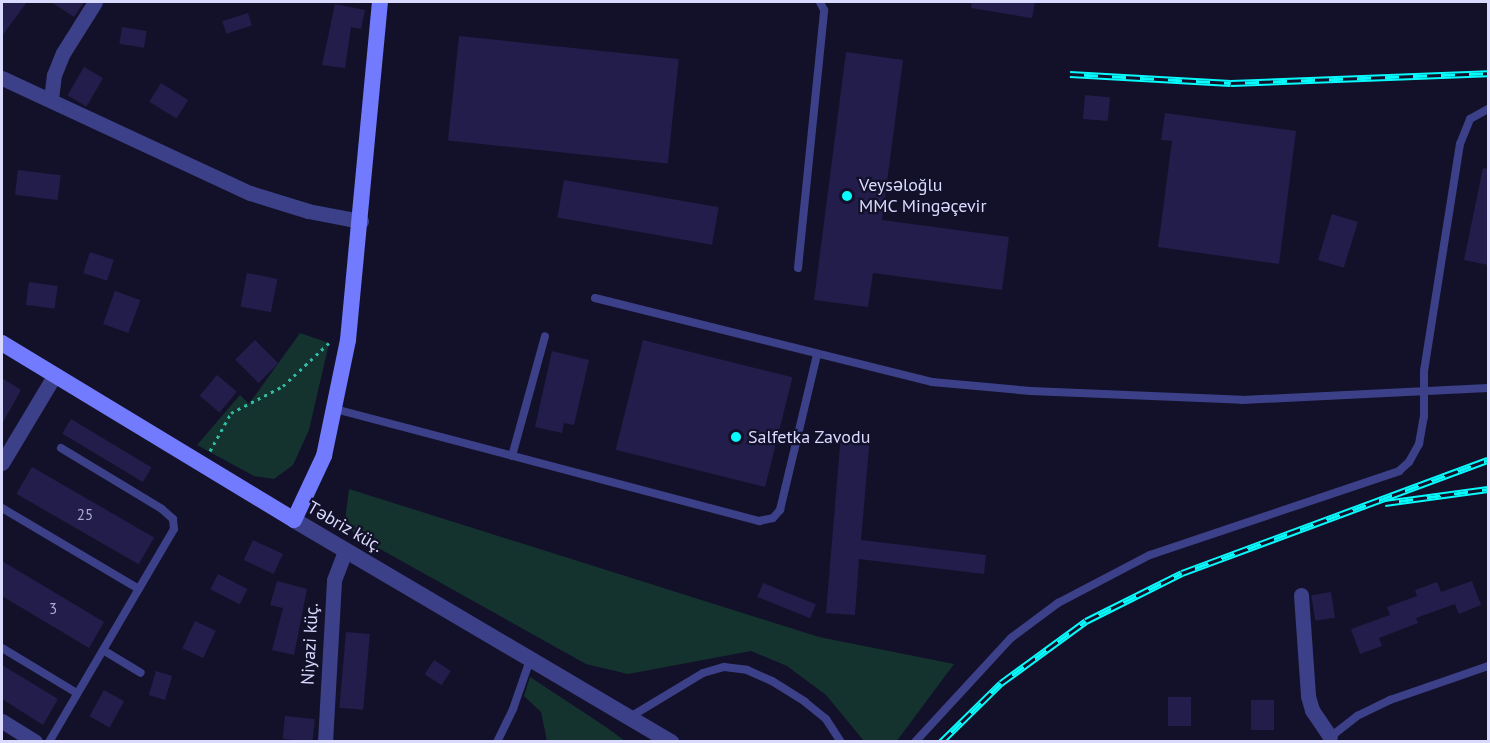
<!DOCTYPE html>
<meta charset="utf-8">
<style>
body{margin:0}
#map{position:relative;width:1490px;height:743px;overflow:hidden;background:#131129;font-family:"PT Sans",sans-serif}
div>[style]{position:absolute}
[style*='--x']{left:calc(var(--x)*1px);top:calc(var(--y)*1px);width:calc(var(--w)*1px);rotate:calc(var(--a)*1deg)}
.green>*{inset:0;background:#14332f}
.building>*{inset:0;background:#221d4a;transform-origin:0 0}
.path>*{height:3px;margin-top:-1.5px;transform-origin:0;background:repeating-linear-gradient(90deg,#31bba6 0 3px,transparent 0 7.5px)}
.service>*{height:8px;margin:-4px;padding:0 4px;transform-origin:4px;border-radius:4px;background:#3c4088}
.minor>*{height:15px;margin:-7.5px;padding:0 7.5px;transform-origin:7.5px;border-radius:7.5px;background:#3c4088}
.tertiary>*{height:16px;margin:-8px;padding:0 8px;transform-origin:8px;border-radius:8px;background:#3c4088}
.secondary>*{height:16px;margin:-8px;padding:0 8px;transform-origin:8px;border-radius:8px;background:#727bfe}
.rail>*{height:7px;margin-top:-3.5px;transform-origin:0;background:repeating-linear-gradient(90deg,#131129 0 14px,#08fbfc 0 28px);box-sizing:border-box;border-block:2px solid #08fbfc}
.dots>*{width:16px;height:16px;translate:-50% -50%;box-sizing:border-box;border:3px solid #131129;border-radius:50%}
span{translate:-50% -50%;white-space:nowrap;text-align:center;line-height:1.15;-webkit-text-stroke:4.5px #131129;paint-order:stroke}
.number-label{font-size:15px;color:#acabd2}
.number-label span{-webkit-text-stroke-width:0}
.poi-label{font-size:18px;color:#dadaff}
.left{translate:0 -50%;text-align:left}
.street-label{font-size:18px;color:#dadaff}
.frame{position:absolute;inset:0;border:3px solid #dadaff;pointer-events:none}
</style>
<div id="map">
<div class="green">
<i style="clip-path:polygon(300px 333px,329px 343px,309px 430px,293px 465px,274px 479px,254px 476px,197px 445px,240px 395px,249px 404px)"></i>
<i style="clip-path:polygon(349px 489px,819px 637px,954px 664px,896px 742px,864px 741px,826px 695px,787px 666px,751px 651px,628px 674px,586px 664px,355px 535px,345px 521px)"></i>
<i style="clip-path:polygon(530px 677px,606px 727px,625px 741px,547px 741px,541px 712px,524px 696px)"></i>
</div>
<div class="building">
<i style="clip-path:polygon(2px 2px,27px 2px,2px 36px)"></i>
<i style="clip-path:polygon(51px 2px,84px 2px,74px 17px)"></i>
<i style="clip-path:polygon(972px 2px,1035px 2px,1032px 18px,971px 8px)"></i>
<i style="clip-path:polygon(335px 4px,365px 10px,361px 29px,351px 27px,345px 68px,322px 65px)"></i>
<i style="left:248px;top:13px;width:13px;height:27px;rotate:72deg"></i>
<i style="left:122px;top:27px;width:25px;height:17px;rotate:9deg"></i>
<i style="left:459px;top:36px;width:221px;height:105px;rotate:6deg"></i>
<i style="clip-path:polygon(846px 52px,903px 60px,882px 220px,1009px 237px,1002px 290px,873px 273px,868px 307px,814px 300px)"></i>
<i style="left:84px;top:67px;width:22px;height:33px;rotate:30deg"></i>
<i style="left:161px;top:83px;width:32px;height:22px;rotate:32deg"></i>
<i style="left:1085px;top:95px;width:25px;height:24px;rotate:5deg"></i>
<i style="clip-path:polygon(1165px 113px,1296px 131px,1279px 264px,1158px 247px,1172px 141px,1161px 140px)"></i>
<i style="clip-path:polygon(1483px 168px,1488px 169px,1488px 265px,1464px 260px)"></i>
<i style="left:18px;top:170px;width:43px;height:25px;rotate:7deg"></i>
<i style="left:564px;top:180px;width:157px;height:38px;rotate:10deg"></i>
<i style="left:1332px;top:214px;width:27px;height:48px;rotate:17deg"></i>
<i style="left:90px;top:252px;width:25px;height:22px;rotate:18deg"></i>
<i style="left:247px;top:273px;width:31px;height:34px;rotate:11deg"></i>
<i style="left:29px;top:282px;width:29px;height:23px;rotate:8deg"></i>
<i style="left:115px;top:291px;width:27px;height:35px;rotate:20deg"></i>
<i style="left:255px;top:340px;width:33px;height:28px;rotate:45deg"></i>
<i style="left:643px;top:340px;width:154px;height:113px;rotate:14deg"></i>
<i style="clip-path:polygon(552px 351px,589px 360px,574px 425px,564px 423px,562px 433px,535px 427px)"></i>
<i style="left:217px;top:375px;width:26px;height:27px;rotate:40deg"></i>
<i style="clip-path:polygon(2px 378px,21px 390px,2px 424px)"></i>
<i style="left:71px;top:419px;width:94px;height:17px;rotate:31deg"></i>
<i style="clip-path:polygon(841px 434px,870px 436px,861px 540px,986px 555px,984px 574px,859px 559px,855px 615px,826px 613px)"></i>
<i style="left:32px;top:467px;width:141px;height:31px;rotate:30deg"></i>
<i style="left:253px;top:540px;width:33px;height:22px;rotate:25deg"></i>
<i style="clip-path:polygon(2px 561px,104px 622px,89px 648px,2px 596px)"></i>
<i style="left:218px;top:574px;width:33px;height:17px;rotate:27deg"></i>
<i style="clip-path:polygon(277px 581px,307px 589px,294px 655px,272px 650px,283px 608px,270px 605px)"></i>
<i style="clip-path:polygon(1472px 581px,1481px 605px,1459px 614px,1455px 604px,1416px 618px,1418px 623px,1379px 638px,1382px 646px,1360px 654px,1351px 629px,1390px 615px,1387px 607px,1417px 596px,1415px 590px,1437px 582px,1441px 592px)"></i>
<i style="left:763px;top:583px;width:57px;height:15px;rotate:22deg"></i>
<i style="left:1331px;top:592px;width:26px;height:20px;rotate:81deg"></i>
<i style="left:195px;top:621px;width:23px;height:30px;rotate:25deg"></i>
<i style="left:346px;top:632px;width:24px;height:76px;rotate:5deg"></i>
<i style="left:434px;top:660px;width:20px;height:17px;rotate:33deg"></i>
<i style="clip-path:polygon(2px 665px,58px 699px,43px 725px,2px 699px)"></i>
<i style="left:156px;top:671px;width:17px;height:25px;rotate:17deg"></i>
<i style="left:104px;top:690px;width:23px;height:30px;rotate:29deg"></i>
<i style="left:1168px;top:697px;width:23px;height:29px"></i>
<i style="left:1251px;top:700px;width:23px;height:30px"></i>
<i style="left:285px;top:716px;width:30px;height:23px;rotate:6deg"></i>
</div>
<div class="path">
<i style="--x:210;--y:451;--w:43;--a:-61.1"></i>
<i style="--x:231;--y:413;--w:59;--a:-27.4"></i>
<i style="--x:283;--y:386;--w:63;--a:-43.1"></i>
</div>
<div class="service">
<i style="--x:798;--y:268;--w:259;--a:-84.2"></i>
<i style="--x:824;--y:10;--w:9;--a:-117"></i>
<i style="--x:595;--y:298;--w:347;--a:14"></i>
<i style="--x:932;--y:382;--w:99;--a:5.2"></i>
<i style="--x:1031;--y:391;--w:211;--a:2.4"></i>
<i style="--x:1242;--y:400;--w:246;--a:-2.8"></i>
<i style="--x:335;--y:409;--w:439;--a:14.8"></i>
<i style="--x:759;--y:521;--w:14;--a:-12"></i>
<i style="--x:773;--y:518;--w:11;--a:-49"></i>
<i style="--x:780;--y:510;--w:159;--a:-76.6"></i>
<i style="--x:512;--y:456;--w:124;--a:-74.6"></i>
<i style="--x:2;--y:508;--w:159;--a:30.6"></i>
<i style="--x:2;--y:648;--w:87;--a:31"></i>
<i style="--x:103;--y:650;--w:44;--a:31.2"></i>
<i style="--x:630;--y:717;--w:85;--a:-31.1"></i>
<i style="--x:703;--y:673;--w:22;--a:-16"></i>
<i style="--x:724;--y:667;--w:23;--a:7"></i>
<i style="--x:747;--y:670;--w:27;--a:24"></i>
<i style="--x:772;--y:681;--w:39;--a:32"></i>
<i style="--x:805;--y:702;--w:27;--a:39"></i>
<i style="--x:826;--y:719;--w:27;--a:57"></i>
<i style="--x:1329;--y:738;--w:36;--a:-38"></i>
<i style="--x:1357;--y:716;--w:37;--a:-26"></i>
<i style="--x:1390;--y:700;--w:104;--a:-19.1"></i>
<i style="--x:49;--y:742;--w:247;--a:-59.6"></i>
<i style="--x:174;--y:529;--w:10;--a:-96"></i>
<i style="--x:173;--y:519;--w:15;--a:-138"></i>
<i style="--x:162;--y:509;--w:118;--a:-148.9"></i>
<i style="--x:497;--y:742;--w:37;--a:-64"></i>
<i style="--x:513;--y:709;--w:52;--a:-70.9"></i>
<i style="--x:915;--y:742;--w:142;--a:-47.3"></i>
<i style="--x:1011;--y:638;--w:59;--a:-36.7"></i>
<i style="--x:1058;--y:603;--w:104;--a:-27.6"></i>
<i style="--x:1150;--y:555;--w:263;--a:-18.6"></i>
<i style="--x:1399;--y:471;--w:13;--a:-42"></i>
<i style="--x:1409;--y:462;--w:21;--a:-61"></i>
<i style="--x:1419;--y:444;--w:27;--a:-80"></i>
<i style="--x:1424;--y:417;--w:46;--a:-90"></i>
<i style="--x:1424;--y:371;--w:230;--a:-81"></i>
<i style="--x:1460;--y:144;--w:27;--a:-68"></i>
<i style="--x:1470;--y:119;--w:21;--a:-29"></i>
</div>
<div class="minor">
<i style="--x:2;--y:78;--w:273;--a:24.9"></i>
<i style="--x:250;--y:193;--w:61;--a:17.2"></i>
<i style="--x:308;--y:211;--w:54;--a:10.7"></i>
<i style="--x:51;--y:99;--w:24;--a:-83"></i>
<i style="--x:54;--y:75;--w:24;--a:-68"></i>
<i style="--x:63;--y:53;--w:60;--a:-57.9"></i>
<i style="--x:2;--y:463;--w:101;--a:-59.1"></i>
<i style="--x:1301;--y:595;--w:101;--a:86"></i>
<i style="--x:1308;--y:696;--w:15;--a:74"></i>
<i style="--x:1312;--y:710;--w:32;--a:56"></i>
<i style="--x:2;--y:721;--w:39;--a:32"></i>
<i style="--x:325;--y:742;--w:162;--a:-86.8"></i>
<i style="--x:334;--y:580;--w:31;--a:-69"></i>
</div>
<div class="tertiary">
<i style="--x:294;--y:520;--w:438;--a:30.5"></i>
</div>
<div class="secondary">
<i style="--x:2;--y:343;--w:341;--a:31.2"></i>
<i style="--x:294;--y:520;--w:71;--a:-64.9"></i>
<i style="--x:324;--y:456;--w:118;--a:-78.3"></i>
<i style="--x:348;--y:340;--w:340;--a:-84.6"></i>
</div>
<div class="rail">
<i style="--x:1070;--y:74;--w:161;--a:3.2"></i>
<i style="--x:1231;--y:83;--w:257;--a:-2.2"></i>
<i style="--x:1385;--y:503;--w:104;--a:-7.7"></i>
<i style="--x:941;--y:742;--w:84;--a:-44.5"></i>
<i style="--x:1001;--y:683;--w:105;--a:-36.1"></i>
<i style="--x:1086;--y:621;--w:107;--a:-26.6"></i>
<i style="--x:1182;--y:573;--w:326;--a:-20.3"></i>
</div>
<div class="dots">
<i style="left:847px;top:196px;background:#08fbfc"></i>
<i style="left:736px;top:437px;background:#08fbfc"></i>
</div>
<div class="number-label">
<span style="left:85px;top:515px">25</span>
<span style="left:53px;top:609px">3</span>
</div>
<div class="poi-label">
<span class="left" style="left:859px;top:196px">Veysəloğlu<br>MMC Mingəçevir</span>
<span class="left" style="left:748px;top:437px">Salfetka Zavodu</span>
</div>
<div class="street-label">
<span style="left:345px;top:527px;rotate:30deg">Təbriz küç.</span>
<span style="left:310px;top:644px;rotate:-87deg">Niyazi küç.</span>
</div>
<div class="frame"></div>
</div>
